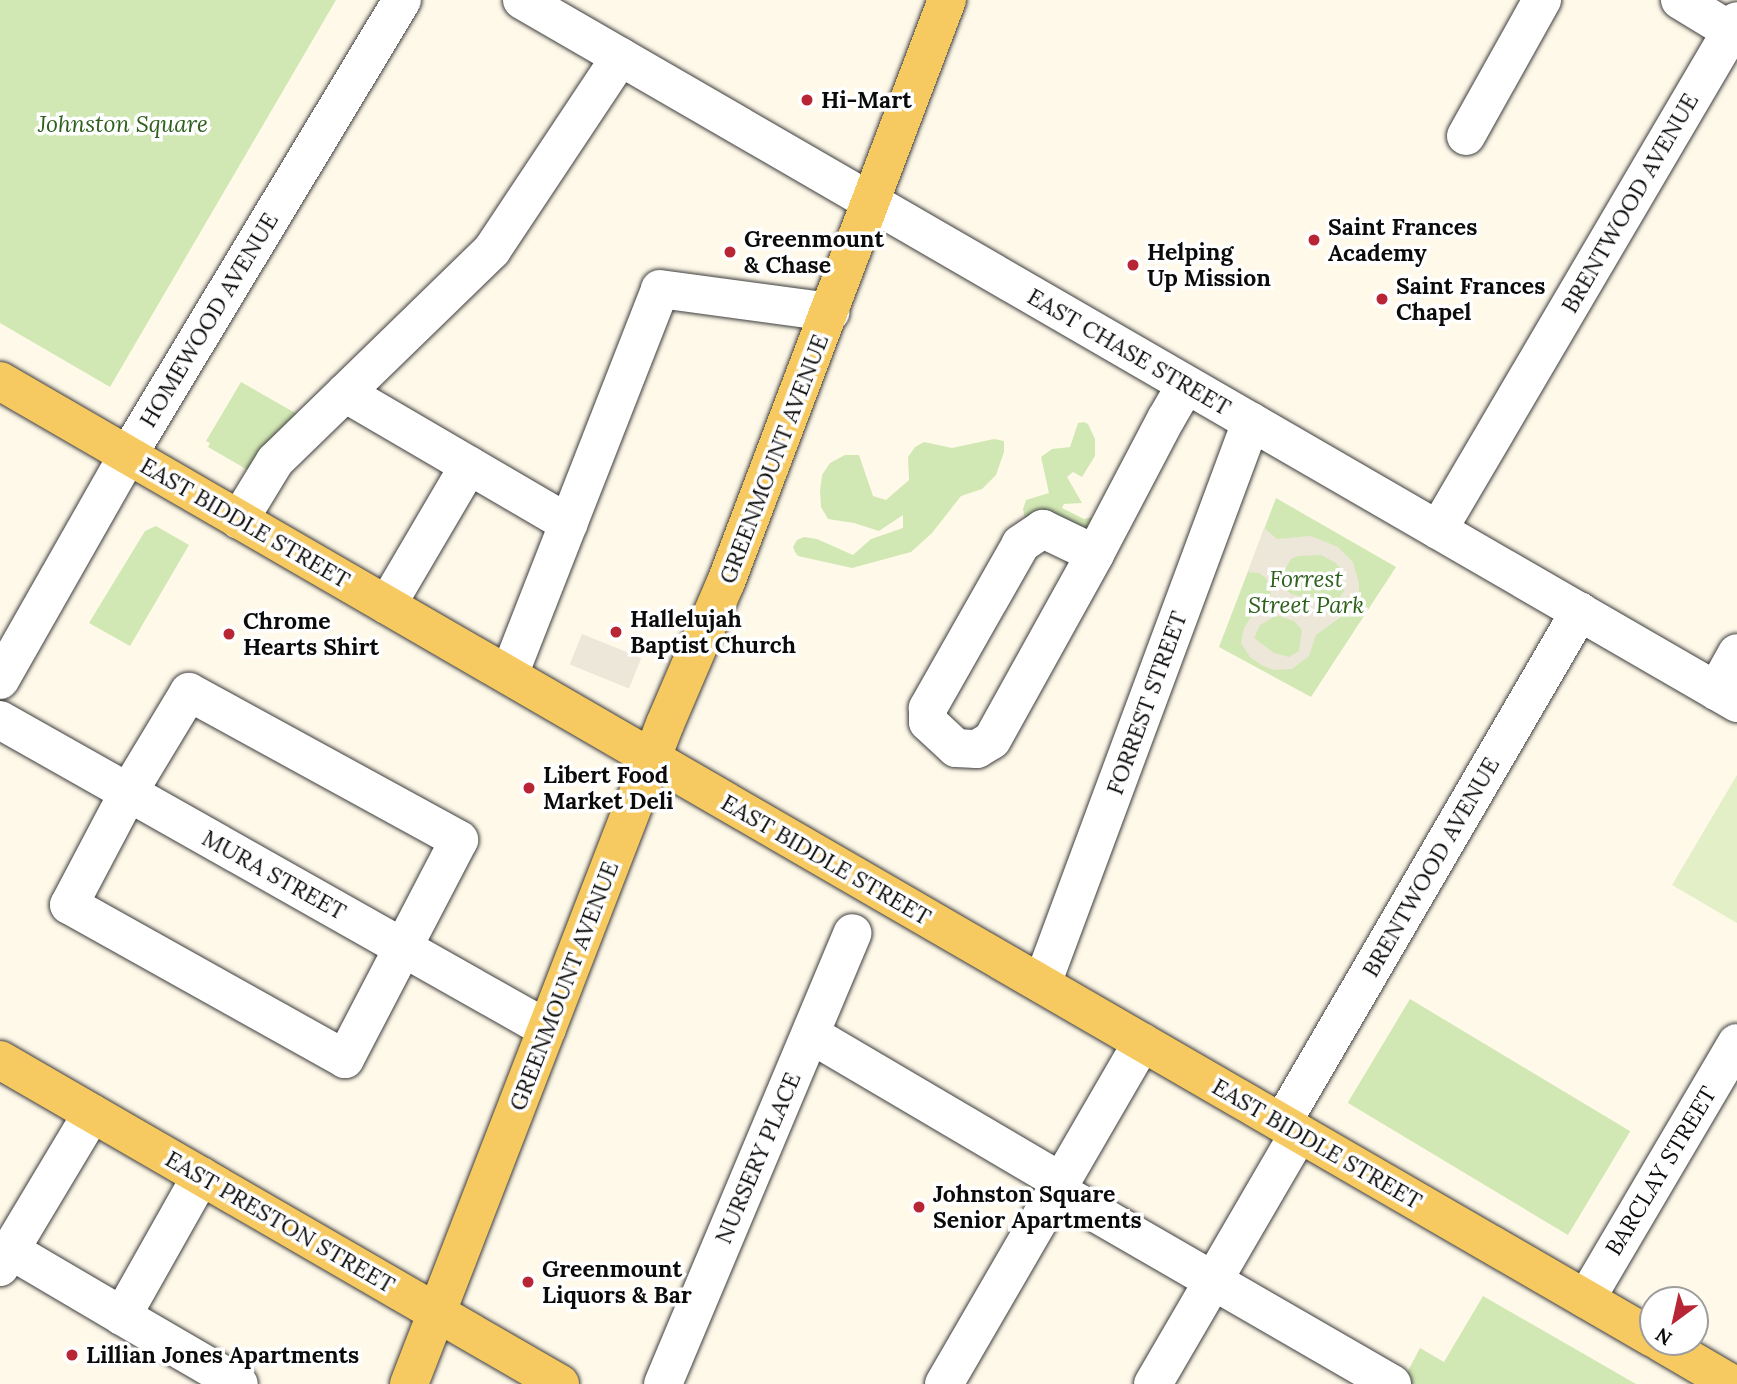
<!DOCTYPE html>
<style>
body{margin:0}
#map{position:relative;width:1737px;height:1384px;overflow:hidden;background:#fff9e9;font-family:Lora,serif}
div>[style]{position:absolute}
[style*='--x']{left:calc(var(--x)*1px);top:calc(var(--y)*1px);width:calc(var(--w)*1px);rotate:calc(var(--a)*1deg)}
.green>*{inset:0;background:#d2e8b4;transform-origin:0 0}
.pitch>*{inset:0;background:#e3efc6}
.plaza>*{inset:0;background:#ede7da;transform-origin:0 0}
.roads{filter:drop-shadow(0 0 2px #3e3e3e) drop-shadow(0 0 2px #3e3e3e)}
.minor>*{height:38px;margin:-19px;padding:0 19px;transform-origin:19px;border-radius:19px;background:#fff}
.major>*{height:38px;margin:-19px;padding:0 19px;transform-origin:19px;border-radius:19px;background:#f7ca61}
.dots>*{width:19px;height:19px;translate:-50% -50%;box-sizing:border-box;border:4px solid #fff;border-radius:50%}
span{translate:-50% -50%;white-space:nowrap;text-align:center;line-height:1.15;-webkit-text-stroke:7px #fff;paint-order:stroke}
.poi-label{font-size:23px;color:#0b0b0b;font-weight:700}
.left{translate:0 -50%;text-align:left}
.park-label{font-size:23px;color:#2f611d;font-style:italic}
.street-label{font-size:23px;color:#0b0b0b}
.north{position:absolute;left:1639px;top:1286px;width:70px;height:70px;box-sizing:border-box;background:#fff;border:2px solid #9d9d9d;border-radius:50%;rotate:213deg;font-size:19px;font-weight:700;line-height:28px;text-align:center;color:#0b0b0b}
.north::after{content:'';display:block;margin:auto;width:24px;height:32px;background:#b82534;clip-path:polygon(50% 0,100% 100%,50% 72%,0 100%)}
</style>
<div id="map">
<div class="green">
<i style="clip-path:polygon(0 0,336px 0,110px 387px,0 323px)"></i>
<i style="clip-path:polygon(241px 382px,297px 414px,260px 477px,208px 447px,210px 443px,206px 441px)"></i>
<i style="clip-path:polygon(1084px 422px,1088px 424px,1095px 439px,1095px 456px,1082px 477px,1073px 472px,1067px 477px,1082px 503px,1064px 504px,1062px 508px,1084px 519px,1095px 517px,1104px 531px,1025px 519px,1023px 509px,1026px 500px,1049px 493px,1041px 457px,1052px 449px,1070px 447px,1078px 423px)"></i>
<i style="clip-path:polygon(994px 439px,1004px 441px,1004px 452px,996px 475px,982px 489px,961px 496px,932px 533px,911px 552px,852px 568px,798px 556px,795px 552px,793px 547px,797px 540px,804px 537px,817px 539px,853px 555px,871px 539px,903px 528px,903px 515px,879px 531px,854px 523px,828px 519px,821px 507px,820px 491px,822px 475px,830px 463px,845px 455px,859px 455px,873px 496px,886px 500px,909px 480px,908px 457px,915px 447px,924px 442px,952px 448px)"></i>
<i style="clip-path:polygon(1276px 498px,1396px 567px,1311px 697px,1219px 647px)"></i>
<i style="clip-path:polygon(156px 526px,189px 545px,130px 646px,89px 623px,145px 531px)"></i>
<i style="left:1410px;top:999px;width:257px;height:121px;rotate:31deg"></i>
<i style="clip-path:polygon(1483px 1296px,1636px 1384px,1401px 1384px,1420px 1348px,1444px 1362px)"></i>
</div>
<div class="pitch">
<i style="clip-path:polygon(1737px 775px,1737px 923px,1672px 885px)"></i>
</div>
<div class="plaza">
<i style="clip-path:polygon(evenodd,1264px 528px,1277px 539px,1311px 536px,1338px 547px,1353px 562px,1359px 584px,1359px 592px,1349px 611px,1316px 635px,1309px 656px,1292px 669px,1274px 670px,1263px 666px,1250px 657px,1241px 643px,1244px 628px,1250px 618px,1266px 607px,1271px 594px,1267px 579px,1259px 573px,1248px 572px,1264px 528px,1321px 555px,1336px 563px,1342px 571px,1344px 591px,1337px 601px,1323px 602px,1291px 594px,1285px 589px,1283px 573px,1291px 559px,1298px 556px,1321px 555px,1264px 528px,1277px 615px,1294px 621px,1302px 630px,1299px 651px,1289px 657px,1274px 653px,1254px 638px,1260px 625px,1277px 615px)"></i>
<i style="left:582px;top:634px;width:64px;height:33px;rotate:22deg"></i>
</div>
<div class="roads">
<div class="minor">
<i style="--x:522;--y:0;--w:1404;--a:30.05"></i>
<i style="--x:1680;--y:0;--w:60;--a:31.3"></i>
<i style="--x:1466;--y:136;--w:156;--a:-60.8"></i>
<i style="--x:345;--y:393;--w:259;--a:30.3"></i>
<i style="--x:239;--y:520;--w:69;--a:-58.6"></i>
<i style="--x:275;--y:461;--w:303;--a:-44.2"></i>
<i style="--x:492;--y:250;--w:232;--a:-56.4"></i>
<i style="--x:1438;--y:530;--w:590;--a:-59.57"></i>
<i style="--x:1095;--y:554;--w:58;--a:-154.3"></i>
<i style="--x:1043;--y:529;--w:27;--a:146"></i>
<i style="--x:1021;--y:544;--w:189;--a:119.6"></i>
<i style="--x:928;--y:708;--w:14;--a:90"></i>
<i style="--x:928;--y:722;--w:38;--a:43"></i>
<i style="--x:956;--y:748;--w:21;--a:3"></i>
<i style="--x:977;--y:749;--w:17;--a:-31"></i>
<i style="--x:992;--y:740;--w:213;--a:-61"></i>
<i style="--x:1095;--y:554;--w:153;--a:-62.3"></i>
<i style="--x:1166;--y:419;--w:39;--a:-60"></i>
<i style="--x:387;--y:605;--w:162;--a:-59.6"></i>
<i style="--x:509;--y:675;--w:414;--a:-68.6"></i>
<i style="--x:660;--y:289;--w:172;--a:7.7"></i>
<i style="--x:0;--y:680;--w:259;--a:-60.4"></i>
<i style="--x:128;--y:455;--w:531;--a:-58.94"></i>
<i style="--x:1716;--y:691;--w:43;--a:-61.1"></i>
<i style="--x:189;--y:692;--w:308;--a:28.7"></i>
<i style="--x:459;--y:840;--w:247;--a:117.5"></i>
<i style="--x:345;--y:1059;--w:316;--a:-150.8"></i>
<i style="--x:69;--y:905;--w:127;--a:-62.2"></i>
<i style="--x:128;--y:793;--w:118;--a:-58.9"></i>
<i style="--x:0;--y:720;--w:628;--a:29.46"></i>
<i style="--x:1042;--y:984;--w:600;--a:-69.6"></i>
<i style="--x:822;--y:1041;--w:277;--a:30.5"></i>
<i style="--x:1282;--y:1123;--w:592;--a:-59.8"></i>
<i style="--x:201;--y:1176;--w:161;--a:119.4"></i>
<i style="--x:122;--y:1316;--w:135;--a:30.2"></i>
<i style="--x:1056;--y:1190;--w:388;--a:30"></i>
<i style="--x:10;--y:1250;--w:130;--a:30.5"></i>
<i style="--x:0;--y:1267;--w:179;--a:-59.1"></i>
<i style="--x:1586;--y:1299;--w:297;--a:-59.5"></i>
<i style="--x:663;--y:1384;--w:489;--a:-67.2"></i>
<i style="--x:944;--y:1384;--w:395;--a:-59.9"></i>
<i style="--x:1153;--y:1384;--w:290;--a:-59.8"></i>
</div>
<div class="major">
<i style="--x:0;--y:381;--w:1910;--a:30.07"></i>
<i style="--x:0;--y:1060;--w:647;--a:30.05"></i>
<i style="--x:1660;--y:1342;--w:83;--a:30.3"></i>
<i style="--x:409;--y:1384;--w:708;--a:-68.8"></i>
<i style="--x:665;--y:724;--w:155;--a:-66.8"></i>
<i style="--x:726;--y:582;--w:623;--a:-69.21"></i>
</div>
</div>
<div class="dots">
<i style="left:807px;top:100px;background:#b82534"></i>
<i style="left:1314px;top:240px;background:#b82534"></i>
<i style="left:730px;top:252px;background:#b82534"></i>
<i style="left:1133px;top:265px;background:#b82534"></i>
<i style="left:1382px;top:299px;background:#b82534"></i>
<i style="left:616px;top:632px;background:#b82534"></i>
<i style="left:229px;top:634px;background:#b82534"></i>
<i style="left:529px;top:788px;background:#b82534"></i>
<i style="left:919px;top:1207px;background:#b82534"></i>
<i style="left:528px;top:1282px;background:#b82534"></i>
<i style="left:72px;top:1355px;background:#b82534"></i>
</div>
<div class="poi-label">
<span class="left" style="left:821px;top:100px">Hi-Mart</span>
<span class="left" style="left:1328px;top:240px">Saint Frances<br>Academy</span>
<span class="left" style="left:744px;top:252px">Greenmount<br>&amp; Chase</span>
<span class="left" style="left:1147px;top:265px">Helping<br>Up Mission</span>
<span class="left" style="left:1396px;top:299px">Saint Frances<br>Chapel</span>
<span class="left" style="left:630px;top:632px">Hallelujah<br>Baptist Church</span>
<span class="left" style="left:243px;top:634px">Chrome<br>Hearts Shirt</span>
<span class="left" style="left:543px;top:788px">Libert Food<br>Market Deli</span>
<span class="left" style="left:933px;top:1207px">Johnston Square<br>Senior Apartments</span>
<span class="left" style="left:542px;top:1282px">Greenmount<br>Liquors &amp; Bar</span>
<span class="left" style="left:86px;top:1355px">Lillian Jones Apartments</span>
</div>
<div class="park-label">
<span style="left:123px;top:124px">Johnston Square</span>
<span style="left:1306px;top:592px">Forrest<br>Street Park</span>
</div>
<div class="street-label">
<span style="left:1630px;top:203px;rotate:-60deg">BRENTWOOD AVENUE</span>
<span style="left:209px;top:320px;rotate:-59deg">HOMEWOOD AVENUE</span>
<span style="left:1129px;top:352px;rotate:30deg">EAST CHASE STREET</span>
<span style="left:774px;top:459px;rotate:-69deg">GREENMOUNT AVENUE</span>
<span style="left:245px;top:523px;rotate:30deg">EAST BIDDLE STREET</span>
<span style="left:1147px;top:703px;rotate:-70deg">FORREST STREET</span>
<span style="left:826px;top:860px;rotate:30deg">EAST BIDDLE STREET</span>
<span style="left:1431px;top:867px;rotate:-60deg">BRENTWOOD AVENUE</span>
<span style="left:274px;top:875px;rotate:29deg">MURA STREET</span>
<span style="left:564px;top:986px;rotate:-69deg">GREENMOUNT AVENUE</span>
<span style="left:1317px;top:1144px;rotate:30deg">EAST BIDDLE STREET</span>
<span style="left:758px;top:1158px;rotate:-67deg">NURSERY PLACE</span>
<span style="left:1661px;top:1171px;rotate:-59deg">BARCLAY STREET</span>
<span style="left:280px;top:1222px;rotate:30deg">EAST PRESTON STREET</span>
</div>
<div class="north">N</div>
</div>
